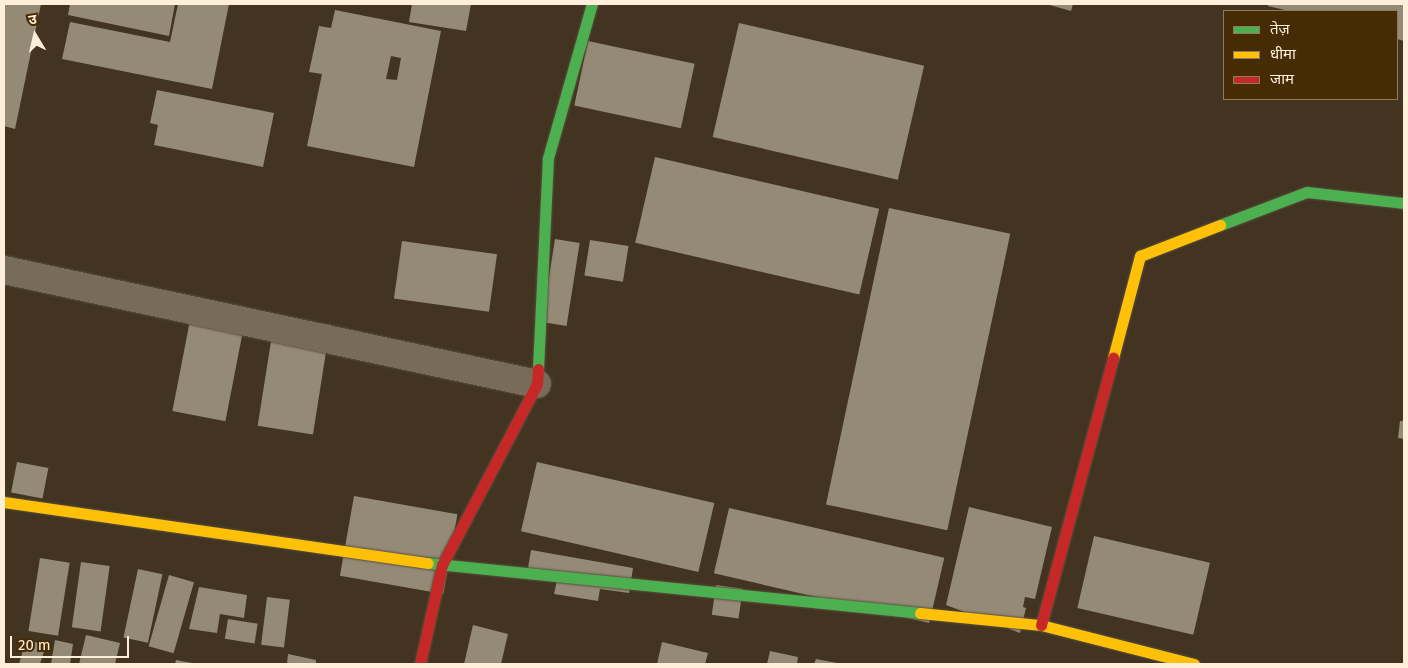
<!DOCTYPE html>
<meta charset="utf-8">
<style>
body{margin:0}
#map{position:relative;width:1408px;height:668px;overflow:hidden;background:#423420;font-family:"Fira Sans","Noto Sans Devanagari",sans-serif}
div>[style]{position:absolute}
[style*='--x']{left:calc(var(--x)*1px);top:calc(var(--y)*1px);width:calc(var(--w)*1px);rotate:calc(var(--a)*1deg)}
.building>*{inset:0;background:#948a75;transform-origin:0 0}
.roads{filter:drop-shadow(0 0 1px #5a4f40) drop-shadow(0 0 1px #5a4f40)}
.street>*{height:28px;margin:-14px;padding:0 14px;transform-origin:14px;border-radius:14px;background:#786b5a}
.fast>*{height:11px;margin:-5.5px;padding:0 5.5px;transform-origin:5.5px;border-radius:5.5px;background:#4caf50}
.slow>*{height:11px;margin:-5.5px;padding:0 5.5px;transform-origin:5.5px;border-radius:5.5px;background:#ffc107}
.jam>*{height:11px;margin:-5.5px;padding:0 5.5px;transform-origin:5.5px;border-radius:5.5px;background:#c62828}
span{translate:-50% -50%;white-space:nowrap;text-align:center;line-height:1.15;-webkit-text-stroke:5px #462c04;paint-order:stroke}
.frame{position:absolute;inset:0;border:5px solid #ffeeda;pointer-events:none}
.legend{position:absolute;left:1223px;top:10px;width:175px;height:90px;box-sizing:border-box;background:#462c04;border:1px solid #907a5a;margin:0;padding:6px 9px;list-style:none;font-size:15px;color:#ffeeda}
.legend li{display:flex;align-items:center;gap:10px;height:25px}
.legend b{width:25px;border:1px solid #907a5a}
.north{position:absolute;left:10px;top:10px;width:50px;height:50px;-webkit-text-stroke:4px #462c04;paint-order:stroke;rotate:351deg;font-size:14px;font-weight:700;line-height:20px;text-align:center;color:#ffeeda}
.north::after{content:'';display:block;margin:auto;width:18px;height:22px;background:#ffeeda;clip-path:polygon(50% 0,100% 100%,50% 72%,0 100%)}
.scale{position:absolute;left:10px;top:636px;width:119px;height:22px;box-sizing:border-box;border:2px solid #ffeeda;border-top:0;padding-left:6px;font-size:15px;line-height:18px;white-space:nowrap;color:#ffeeda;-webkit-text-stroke:4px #462c04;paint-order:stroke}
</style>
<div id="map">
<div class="building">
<i style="clip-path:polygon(4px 4px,41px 4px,15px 129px,4px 126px)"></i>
<i style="clip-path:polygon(70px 4px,175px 4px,169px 36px,68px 15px)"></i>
<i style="clip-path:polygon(178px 4px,229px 4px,212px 89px,62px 59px,70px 22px,170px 42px)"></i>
<i style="clip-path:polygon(412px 4px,471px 4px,466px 31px,409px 22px)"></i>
<i style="clip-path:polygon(1046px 4px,1073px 4px,1071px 11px)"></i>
<i style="clip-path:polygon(1268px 4px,1404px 4px,1404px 41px,1397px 39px,1397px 11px,1289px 11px,1268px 6px)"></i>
<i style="clip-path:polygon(evenodd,335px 10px,441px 31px,414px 167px,307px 146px,322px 74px,309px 72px,319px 26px,331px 28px,335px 10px,391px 56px,401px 58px,397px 80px,386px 79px,391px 56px)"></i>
<i style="left:739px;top:23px;width:190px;height:117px;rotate:13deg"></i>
<i style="left:588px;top:41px;width:109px;height:66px;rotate:12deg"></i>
<i style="clip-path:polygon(157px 90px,274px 113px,263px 167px,154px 145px,158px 125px,150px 123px)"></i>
<i style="left:655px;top:157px;width:230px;height:88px;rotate:13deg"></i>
<i style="left:889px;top:208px;width:124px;height:303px;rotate:12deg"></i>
<i style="left:555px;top:239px;width:25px;height:84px;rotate:9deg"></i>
<i style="left:590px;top:240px;width:39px;height:36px;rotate:9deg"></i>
<i style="left:402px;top:241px;width:96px;height:58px;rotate:8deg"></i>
<i style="left:193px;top:305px;width:54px;height:108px;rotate:11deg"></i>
<i style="left:275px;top:316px;width:56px;height:111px;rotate:9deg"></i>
<i style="clip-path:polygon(1400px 421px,1404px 421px,1404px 439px,1398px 438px)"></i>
<i style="left:17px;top:462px;width:32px;height:31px;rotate:11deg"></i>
<i style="left:537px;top:462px;width:182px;height:71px;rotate:13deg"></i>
<i style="left:354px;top:496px;width:105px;height:81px;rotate:10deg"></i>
<i style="clip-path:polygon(969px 507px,1052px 527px,1035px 599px,1025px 597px,1023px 607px,1026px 608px,1020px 633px,946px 605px)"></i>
<i style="left:729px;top:508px;width:221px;height:67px;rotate:13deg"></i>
<i style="left:1094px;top:536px;width:119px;height:74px;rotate:13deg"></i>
<i style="clip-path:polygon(531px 550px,633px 568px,629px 593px,600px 589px,598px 601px,554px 594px,557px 580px,527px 574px)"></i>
<i style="left:40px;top:558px;width:30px;height:74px;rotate:9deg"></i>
<i style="left:81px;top:562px;width:29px;height:66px;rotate:8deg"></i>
<i style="left:138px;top:569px;width:25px;height:70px;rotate:12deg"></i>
<i style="left:169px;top:575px;width:26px;height:74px;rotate:16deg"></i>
<i style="left:716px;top:585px;width:27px;height:30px;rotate:8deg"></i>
<i style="clip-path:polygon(199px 587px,247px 595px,244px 618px,220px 614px,217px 633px,189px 629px)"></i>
<i style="left:267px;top:597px;width:23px;height:48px;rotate:7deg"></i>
<i style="left:228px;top:619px;width:30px;height:20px;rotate:9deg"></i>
<i style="clip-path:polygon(473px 625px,508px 634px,501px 664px,464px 664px)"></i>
<i style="clip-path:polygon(86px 635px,120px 643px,115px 664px,79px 664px)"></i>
<i style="clip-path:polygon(26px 640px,46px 645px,40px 664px,19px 664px)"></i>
<i style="clip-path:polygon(55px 640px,73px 644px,70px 664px,51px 664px)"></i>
<i style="clip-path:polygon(662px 642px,708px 653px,705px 664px,657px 664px)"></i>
<i style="clip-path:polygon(770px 651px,798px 657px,797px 664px,767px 664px)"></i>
<i style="clip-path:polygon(288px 654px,316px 660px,316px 664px,287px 664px)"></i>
<i style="clip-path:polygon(816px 659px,837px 663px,837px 664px,814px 664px)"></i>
<i style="clip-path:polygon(176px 660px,192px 663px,192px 664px,175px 664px)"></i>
</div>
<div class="roads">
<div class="street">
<i style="--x:4;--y:270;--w:545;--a:12.07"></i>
</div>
<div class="fast">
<i style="--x:1220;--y:225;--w:93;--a:-20.8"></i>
<i style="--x:1307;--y:192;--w:98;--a:6.5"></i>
<i style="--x:538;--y:369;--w:211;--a:-87.3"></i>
<i style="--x:548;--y:158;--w:160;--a:-74.1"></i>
<i style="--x:428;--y:563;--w:495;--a:5.8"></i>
</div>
<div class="slow">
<i style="--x:1113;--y:358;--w:106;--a:-75.2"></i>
<i style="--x:1140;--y:256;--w:86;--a:-21.2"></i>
<i style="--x:4;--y:502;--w:428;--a:8.2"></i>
<i style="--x:920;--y:613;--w:122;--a:5.7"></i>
<i style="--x:1041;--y:625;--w:158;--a:14.3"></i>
</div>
<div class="jam">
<i style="--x:1041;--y:625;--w:277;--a:-74.9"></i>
<i style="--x:420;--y:664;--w:101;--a:-77.5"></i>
<i style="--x:442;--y:565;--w:204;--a:-62.3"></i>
<i style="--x:537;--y:384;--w:15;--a:-86"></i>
</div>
</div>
<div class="frame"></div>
<ul class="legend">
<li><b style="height:6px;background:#4caf50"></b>तेज़</li>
<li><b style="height:6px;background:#ffc107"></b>धीमा</li>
<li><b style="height:6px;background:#c62828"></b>जाम</li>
</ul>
<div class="north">उ</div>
<div class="scale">20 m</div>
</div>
